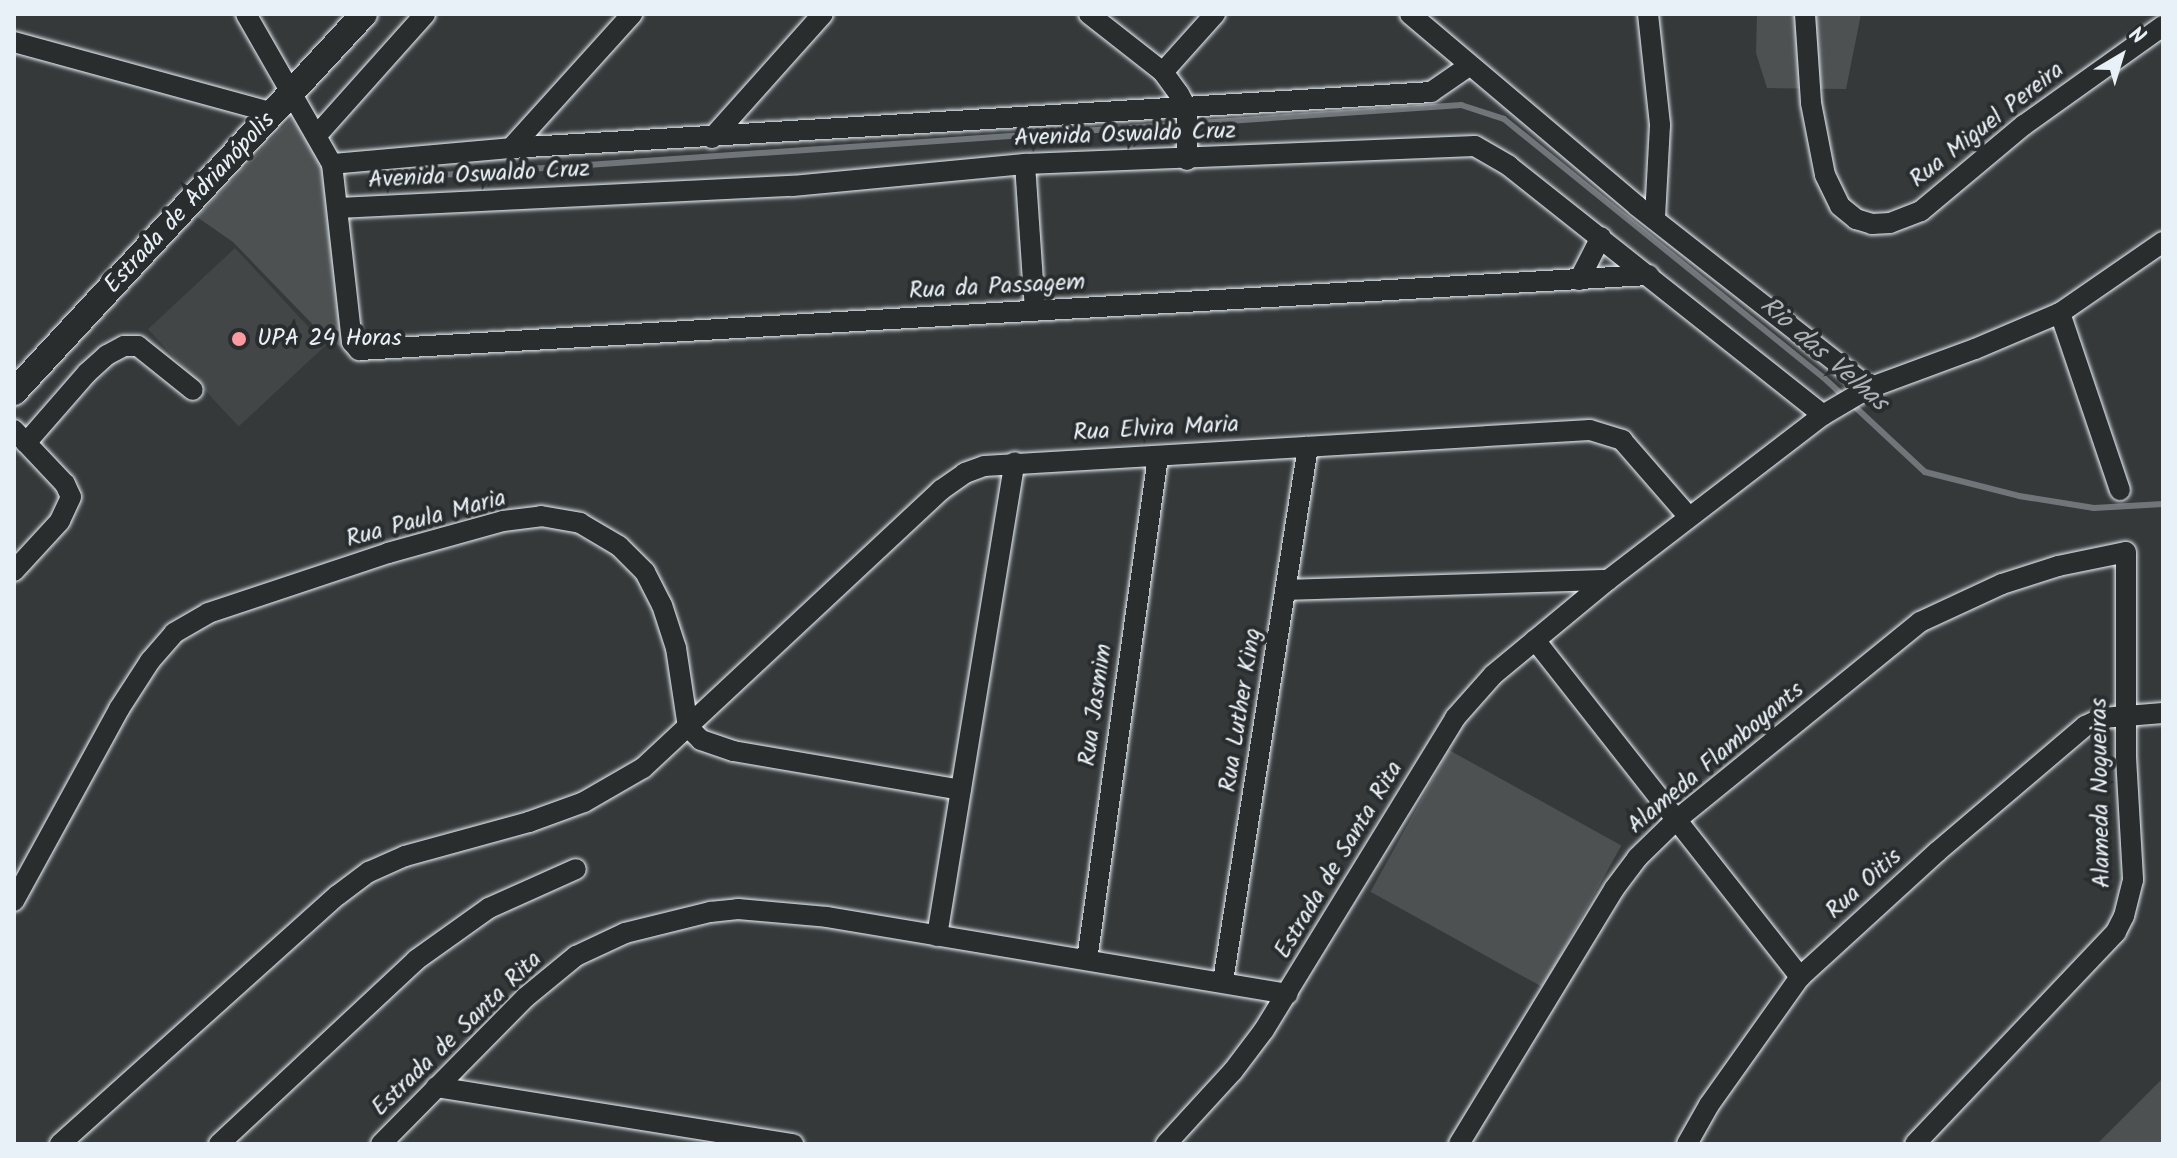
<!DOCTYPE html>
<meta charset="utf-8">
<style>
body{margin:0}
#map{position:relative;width:2177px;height:1158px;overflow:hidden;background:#35393a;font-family:Kalam,sans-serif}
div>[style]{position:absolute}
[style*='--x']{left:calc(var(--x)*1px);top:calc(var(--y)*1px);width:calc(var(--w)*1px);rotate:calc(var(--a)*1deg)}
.built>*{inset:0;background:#424647;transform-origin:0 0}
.green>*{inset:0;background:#4d5152;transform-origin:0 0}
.stream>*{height:6px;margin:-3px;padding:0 3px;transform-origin:3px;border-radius:3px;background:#707579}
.roads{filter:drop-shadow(0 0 2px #e8f1f8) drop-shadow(0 0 2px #e8f1f8)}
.minor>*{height:20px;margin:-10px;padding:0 10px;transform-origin:10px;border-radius:10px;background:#2a2d2e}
.major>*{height:26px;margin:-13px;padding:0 13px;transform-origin:13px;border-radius:13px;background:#2a2d2e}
.dots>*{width:22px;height:22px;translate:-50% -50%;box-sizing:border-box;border:4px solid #2a2d2e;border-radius:50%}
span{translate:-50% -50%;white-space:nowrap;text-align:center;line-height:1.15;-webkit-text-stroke:8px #2a2d2e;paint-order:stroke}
.street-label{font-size:24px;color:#e8f1f8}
.poi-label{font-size:24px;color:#e8f1f8}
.left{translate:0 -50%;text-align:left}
.water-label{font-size:26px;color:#acb3b8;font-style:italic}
.frame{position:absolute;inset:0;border:16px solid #e8f1f8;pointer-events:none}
.north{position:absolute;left:2081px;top:16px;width:80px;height:80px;-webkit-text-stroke:6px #2a2d2e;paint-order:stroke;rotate:38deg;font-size:22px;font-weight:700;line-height:32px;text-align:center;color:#e8f1f8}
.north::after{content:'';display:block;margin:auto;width:28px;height:36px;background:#e8f1f8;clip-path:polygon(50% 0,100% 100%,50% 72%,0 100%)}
</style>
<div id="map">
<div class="built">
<i style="left:235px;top:248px;width:133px;height:119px;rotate:47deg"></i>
</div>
<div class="green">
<i style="clip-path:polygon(1757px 14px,1861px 14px,1846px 89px,1767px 88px,1756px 53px)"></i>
<i style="clip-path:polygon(300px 109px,332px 164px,342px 348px,320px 332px,233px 242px,197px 217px)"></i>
<i style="left:1449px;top:750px;width:197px;height:162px;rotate:29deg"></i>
<i style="clip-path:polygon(2163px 1078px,2163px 1144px,2097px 1144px)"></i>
</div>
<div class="stream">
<i style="--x:369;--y:180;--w:1095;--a:-3.93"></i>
<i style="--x:1461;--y:105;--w:45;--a:18"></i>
<i style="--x:1504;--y:119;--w:410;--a:39"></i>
<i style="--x:1823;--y:377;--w:139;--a:43"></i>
<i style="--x:1925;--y:472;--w:97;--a:14.3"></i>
<i style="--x:2019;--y:496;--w:76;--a:9.1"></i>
<i style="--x:2094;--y:508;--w:69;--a:-3.3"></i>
</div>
<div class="roads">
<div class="minor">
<i style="--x:246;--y:14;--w:173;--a:60.2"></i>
<i style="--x:332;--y:164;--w:179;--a:83.6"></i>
<i style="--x:352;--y:342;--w:11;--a:49"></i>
<i style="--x:359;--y:350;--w:1292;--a:-3.33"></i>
<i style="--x:1089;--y:14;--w:94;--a:38.1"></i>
<i style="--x:1163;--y:72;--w:27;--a:54"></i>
<i style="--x:1179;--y:94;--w:17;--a:62"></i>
<i style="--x:1187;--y:109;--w:51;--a:90"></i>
<i style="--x:1410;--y:14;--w:297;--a:40.2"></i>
<i style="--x:1637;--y:206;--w:295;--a:38.1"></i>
<i style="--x:1648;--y:14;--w:112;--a:83.8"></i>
<i style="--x:1660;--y:125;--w:93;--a:93.1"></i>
<i style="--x:1805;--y:14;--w:89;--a:86.1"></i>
<i style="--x:1811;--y:103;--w:73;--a:79"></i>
<i style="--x:1825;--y:175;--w:34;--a:64"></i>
<i style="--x:1840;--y:206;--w:21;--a:39"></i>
<i style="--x:1856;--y:219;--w:17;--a:17"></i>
<i style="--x:1872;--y:224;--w:18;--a:-3"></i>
<i style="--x:1890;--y:223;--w:33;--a:-21"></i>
<i style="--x:1921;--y:211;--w:134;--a:-39.9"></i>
<i style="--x:2024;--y:125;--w:171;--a:-35.5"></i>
<i style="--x:14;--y:42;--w:270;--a:15.3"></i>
<i style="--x:1163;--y:72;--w:78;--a:-48.1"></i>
<i style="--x:317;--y:135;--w:162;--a:-48.2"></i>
<i style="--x:712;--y:138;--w:166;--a:-48.2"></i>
<i style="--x:511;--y:148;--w:181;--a:-47.9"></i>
<i style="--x:332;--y:164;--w:180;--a:-5.1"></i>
<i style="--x:511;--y:148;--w:922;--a:-3.48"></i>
<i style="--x:1431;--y:92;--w:46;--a:-34.4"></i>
<i style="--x:1025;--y:164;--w:147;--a:86.1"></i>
<i style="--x:338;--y:208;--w:455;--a:-2.8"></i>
<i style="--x:792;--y:186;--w:234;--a:-5.4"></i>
<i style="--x:1025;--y:164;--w:450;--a:-2.3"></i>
<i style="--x:1475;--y:146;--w:39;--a:30"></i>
<i style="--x:1509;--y:166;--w:401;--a:38.4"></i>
<i style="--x:1579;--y:280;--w:48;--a:-62.9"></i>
<i style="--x:2060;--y:313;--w:187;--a:71.3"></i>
<i style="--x:14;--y:430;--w:74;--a:46.6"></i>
<i style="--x:65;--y:484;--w:14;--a:65"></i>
<i style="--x:71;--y:497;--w:26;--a:115"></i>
<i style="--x:60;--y:521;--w:68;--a:132.6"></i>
<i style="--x:26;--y:443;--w:93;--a:-48.9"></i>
<i style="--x:87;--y:373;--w:27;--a:-42"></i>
<i style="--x:107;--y:355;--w:19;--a:-28"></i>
<i style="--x:124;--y:346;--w:14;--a:0"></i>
<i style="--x:138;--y:346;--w:70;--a:38.7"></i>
<i style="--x:1286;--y:590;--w:322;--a:-1.8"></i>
<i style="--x:1535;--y:640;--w:429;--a:51.8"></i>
<i style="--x:688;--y:727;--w:18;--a:45"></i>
<i style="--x:701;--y:740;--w:34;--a:19"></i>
<i style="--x:733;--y:751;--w:231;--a:9.7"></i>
<i style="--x:14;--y:901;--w:219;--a:-61.3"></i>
<i style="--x:119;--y:709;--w:57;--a:-57.1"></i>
<i style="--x:150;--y:661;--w:37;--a:-49"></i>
<i style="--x:174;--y:633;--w:39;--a:-30"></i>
<i style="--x:208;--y:613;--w:190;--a:-18.4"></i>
<i style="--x:388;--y:553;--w:119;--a:-15.5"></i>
<i style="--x:503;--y:521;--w:38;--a:-7"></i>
<i style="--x:541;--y:516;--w:40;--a:10"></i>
<i style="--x:580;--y:523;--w:45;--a:30.5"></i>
<i style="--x:619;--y:546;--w:37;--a:45"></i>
<i style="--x:645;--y:572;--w:37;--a:63"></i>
<i style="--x:662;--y:605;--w:45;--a:72"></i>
<i style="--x:676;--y:648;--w:80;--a:81.4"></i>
<i style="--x:937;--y:936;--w:480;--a:-80.7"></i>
<i style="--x:1087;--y:960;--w:508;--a:-81.97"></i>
<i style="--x:1223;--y:981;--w:541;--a:-80.96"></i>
<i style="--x:436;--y:1087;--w:362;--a:9.1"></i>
<i style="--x:60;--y:1144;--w:373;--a:-41.9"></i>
<i style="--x:338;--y:895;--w:39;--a:-37"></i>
<i style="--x:369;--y:872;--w:39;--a:-24"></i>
<i style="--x:405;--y:856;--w:129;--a:-15.3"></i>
<i style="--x:529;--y:822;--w:59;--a:-20"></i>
<i style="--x:584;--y:802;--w:68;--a:-30"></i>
<i style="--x:643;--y:768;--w:408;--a:-43"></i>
<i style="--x:941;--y:490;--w:29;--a:-35"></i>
<i style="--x:965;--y:473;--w:20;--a:-20"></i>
<i style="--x:984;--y:466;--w:607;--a:-3.4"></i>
<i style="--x:1590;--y:430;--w:34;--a:17"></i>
<i style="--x:1622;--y:440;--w:102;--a:49"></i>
<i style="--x:219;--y:1144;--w:270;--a:-43"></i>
<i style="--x:416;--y:960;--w:90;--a:-35.5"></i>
<i style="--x:489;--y:908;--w:95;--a:-24.1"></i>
<i style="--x:381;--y:1144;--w:206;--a:-45.4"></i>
<i style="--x:526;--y:997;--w:65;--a:-39.4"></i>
<i style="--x:576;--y:956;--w:54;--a:-25.1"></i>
<i style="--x:625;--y:933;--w:88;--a:-13.9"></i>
<i style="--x:710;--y:912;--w:28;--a:-6"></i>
<i style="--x:738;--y:909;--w:89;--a:5.1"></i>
<i style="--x:827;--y:917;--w:467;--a:9.5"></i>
<i style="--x:1166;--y:1144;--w:99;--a:-47.5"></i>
<i style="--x:1233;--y:1071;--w:51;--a:-52.9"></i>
<i style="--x:1264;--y:1030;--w:366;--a:-58.5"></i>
<i style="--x:1455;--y:718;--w:57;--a:-48.5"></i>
<i style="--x:1493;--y:675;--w:149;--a:-39.6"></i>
<i style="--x:1608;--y:580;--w:271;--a:-37.5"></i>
<i style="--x:1823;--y:415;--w:53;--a:-30.4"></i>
<i style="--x:1869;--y:388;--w:113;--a:-20.2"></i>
<i style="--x:1975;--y:349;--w:92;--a:-23"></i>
<i style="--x:2060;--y:313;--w:125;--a:-34.6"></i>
<i style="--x:1459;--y:1144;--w:298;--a:-58.7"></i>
<i style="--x:1614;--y:889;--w:39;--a:-53"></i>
<i style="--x:1637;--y:858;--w:52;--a:-44.2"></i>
<i style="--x:1674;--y:822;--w:317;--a:-39.1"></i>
<i style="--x:1920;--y:622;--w:90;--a:-24.9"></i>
<i style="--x:2002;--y:584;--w:59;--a:-17.8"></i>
<i style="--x:2058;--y:566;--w:69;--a:-11.6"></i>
<i style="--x:2126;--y:552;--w:205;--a:90"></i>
<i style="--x:2126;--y:757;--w:123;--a:86.7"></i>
<i style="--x:2133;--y:880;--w:37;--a:104"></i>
<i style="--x:2124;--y:916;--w:18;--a:117"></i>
<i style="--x:2116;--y:932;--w:292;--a:133.5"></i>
<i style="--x:1687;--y:1144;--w:45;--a:-60.6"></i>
<i style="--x:1709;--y:1105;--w:157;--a:-54.6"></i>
<i style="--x:1800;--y:977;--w:185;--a:-42.4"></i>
<i style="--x:1937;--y:852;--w:194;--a:-40.4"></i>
<i style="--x:2085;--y:726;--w:19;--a:-25"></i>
<i style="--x:2102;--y:718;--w:61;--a:-4.7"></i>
</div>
<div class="major">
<i style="--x:14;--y:392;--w:515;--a:-47.2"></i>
</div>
</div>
<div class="dots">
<i style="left:239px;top:339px;background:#ff9aa2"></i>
</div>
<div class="street-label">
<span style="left:1987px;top:125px;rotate:-38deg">Rua Miguel Pereira</span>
<span style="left:1125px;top:135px;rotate:-2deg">Avenida Oswaldo Cruz</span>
<span style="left:479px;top:175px;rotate:-3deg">Avenida Oswaldo Cruz</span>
<span style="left:190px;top:203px;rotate:-47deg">Estrada de Adrianópolis</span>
<span style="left:997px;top:287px;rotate:-3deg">Rua da Passagem</span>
<span style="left:1156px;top:429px;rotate:-3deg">Rua Elvira Maria</span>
<span style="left:426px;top:519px;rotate:-15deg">Rua Paula Maria</span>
<span style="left:1096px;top:705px;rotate:-82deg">Rua Jasmim</span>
<span style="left:1241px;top:710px;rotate:-81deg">Rua Luther King</span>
<span style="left:1716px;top:758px;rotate:-40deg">Alameda Flamboyants</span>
<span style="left:2101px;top:793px;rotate:-91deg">Alameda Nogueiras</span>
<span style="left:1339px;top:860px;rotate:-59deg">Estrada de Santa Rita</span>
<span style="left:1864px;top:884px;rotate:-42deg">Rua Oitis</span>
<span style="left:457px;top:1034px;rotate:-44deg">Estrada de Santa Rita</span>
</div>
<div class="poi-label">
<span class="left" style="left:257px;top:339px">UPA 24 Horas</span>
</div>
<div class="water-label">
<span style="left:1823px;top:355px;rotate:41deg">Rio das Velhas</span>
</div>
<div class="frame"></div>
<div class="north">N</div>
</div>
